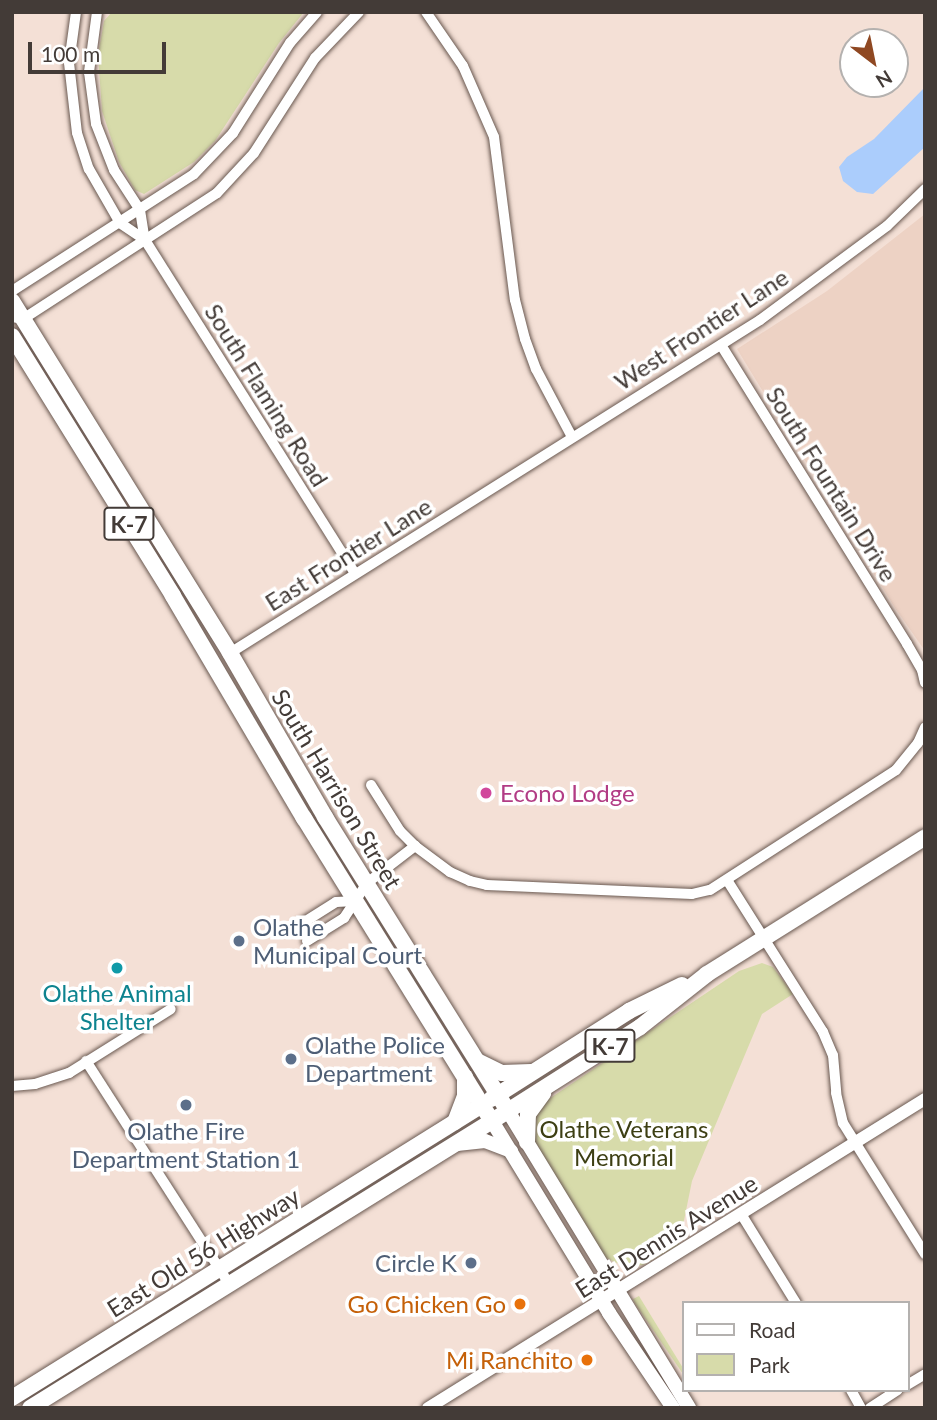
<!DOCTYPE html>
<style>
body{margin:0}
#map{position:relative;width:937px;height:1420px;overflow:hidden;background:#f4e0d6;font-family:Lato,sans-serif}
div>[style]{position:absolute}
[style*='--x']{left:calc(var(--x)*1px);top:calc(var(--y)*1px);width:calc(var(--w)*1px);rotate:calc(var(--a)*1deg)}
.built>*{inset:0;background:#edd2c4}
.green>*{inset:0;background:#d7dbaa}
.water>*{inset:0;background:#abcdfc}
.roads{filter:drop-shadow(0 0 2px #695850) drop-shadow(0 0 2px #695850)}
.minor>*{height:10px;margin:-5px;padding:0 5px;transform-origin:5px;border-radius:5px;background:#fff}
.tertiary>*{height:12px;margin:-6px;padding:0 6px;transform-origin:6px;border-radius:6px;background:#fff}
.secondary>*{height:14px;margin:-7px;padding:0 7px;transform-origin:7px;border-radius:7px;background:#fff}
.primary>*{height:16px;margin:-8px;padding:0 8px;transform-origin:8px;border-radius:8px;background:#fff}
.trunk>*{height:16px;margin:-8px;padding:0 8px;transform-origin:8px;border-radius:8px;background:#fff}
.dots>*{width:19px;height:19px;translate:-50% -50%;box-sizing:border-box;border:4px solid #fff;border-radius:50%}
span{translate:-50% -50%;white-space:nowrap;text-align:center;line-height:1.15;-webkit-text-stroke:7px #fff;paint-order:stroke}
.shield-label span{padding:2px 5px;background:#fff;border:2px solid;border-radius:5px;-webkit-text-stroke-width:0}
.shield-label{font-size:23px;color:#433b37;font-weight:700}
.street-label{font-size:24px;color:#433b37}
.hotel-label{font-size:24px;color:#b23c85}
.left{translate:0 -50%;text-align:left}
.service-label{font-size:24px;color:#4e5e75}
.right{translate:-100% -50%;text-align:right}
.culture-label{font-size:24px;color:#0d838f}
.park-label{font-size:24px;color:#3d3f13}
.food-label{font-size:24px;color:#c56008}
.frame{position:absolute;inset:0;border:14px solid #433b37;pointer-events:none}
.legend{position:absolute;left:682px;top:1301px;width:228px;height:91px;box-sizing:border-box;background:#fff;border:2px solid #b4b1af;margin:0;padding:9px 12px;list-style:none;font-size:21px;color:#433b37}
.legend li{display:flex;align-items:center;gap:14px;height:35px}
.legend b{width:35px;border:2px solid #b4b1af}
.north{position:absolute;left:839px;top:28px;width:70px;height:70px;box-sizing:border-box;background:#fff;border:2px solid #b4b1af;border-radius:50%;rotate:148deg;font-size:19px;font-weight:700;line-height:28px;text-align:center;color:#433b37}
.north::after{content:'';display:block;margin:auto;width:24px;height:32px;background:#8f4822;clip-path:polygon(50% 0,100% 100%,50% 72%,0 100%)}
.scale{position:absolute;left:28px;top:42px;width:138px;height:32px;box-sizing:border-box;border:4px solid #433b37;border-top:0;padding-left:9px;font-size:21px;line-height:24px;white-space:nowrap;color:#433b37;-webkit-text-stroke:5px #fff;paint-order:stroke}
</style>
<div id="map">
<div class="built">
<i style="clip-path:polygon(925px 214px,925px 651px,895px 608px,737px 349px,827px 291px)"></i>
</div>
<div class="green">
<i style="clip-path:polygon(112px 12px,304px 12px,279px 43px,215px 141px,194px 162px,144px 194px,135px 190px,119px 162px,102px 111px,98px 55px,104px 21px)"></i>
<i style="clip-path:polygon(762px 963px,773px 967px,793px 994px,762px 1014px,692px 1181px,679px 1245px,643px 1265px,629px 1267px,614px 1262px,603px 1256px,529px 1141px,532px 1114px,540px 1105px,739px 971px)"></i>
<i style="clip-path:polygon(639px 1296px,683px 1368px,683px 1374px,634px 1302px,633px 1299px)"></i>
</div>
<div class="water">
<i style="clip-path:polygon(925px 87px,925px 147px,873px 194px,857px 192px,843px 181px,839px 167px,847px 157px,874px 139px)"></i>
</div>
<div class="roads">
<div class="minor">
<i style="--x:76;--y:12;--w:51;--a:97.8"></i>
<i style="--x:69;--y:63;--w:70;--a:83.5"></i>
<i style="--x:77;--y:133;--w:38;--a:72"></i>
<i style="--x:89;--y:169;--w:62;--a:60.1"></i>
<i style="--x:120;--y:223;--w:30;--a:34"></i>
<i style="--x:97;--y:12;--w:61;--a:97.6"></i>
<i style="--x:89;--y:72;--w:52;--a:82.3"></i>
<i style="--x:96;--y:124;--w:49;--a:68.6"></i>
<i style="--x:114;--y:170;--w:48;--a:57"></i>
<i style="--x:140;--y:210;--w:30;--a:81"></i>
<i style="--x:145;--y:240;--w:394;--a:57.8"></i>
<i style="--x:426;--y:12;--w:65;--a:55.6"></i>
<i style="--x:463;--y:66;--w:77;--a:66.4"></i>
<i style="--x:494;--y:137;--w:164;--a:82.7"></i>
<i style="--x:515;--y:300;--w:40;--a:75.6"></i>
<i style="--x:525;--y:339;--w:32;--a:70"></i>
<i style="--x:536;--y:369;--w:77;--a:62.1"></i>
<i style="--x:12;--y:291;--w:216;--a:-32.7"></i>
<i style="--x:194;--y:174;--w:57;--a:-46.4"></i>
<i style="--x:233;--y:133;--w:107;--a:-57.7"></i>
<i style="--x:290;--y:43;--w:41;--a:-48.9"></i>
<i style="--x:12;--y:317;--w:11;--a:10"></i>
<i style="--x:23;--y:319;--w:231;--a:-33"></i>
<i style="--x:217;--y:193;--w:54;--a:-47.2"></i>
<i style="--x:254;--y:153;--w:113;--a:-57.3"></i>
<i style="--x:315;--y:58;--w:64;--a:-46.3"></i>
<i style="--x:721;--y:345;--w:352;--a:58.1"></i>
<i style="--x:907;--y:644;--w:30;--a:60"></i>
<i style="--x:922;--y:670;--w:13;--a:77"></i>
<i style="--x:230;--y:653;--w:626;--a:-32.14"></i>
<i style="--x:760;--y:320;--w:158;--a:-36.5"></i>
<i style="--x:887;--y:226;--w:53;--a:-44.2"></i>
<i style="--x:371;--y:785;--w:54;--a:57.8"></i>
<i style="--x:400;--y:831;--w:21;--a:45"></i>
<i style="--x:415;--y:846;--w:44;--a:36.6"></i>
<i style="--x:450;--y:872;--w:22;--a:24"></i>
<i style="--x:470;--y:881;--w:17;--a:13"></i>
<i style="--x:487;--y:885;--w:205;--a:2.5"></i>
<i style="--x:692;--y:894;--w:18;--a:-13"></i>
<i style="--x:710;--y:890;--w:221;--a:-32.8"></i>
<i style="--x:896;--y:770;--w:35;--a:-51"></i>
<i style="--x:918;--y:743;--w:17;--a:-66"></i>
<i style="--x:727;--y:880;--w:180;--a:57.7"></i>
<i style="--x:823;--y:1032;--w:25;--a:67"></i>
<i style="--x:833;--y:1055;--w:38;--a:85"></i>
<i style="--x:836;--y:1093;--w:31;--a:77"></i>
<i style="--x:843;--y:1123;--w:155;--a:58"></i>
<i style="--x:298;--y:926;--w:45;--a:-32.3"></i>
<i style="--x:336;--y:902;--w:19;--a:-3"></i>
<i style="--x:307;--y:941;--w:44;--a:-31.9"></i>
<i style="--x:344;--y:918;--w:42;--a:-56.7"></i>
<i style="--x:367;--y:883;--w:61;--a:-37.6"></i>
<i style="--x:86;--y:1061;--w:265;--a:57.3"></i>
<i style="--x:12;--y:1086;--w:23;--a:-5"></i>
<i style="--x:35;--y:1084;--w:36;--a:-18"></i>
<i style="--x:69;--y:1073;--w:120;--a:-32.1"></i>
<i style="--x:741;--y:1214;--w:105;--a:58.3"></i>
<i style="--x:907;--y:1385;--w:21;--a:-31"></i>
<i style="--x:851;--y:1390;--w:21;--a:61"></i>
<i style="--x:870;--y:1408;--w:33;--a:-33"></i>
</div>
<div class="tertiary">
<i style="--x:428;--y:1408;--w:585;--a:-31.87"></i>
</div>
<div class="secondary">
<i style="--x:508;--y:1111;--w:348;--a:58.6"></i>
<i style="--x:492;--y:1121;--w:225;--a:58.6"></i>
<i style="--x:609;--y:1313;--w:115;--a:56"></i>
<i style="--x:457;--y:1144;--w:28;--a:-6"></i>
<i style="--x:485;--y:1141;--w:28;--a:21"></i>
</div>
<div class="primary">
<i style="--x:12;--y:1398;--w:554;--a:-31.94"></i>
<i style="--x:30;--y:1408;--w:544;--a:-31.85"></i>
</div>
<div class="trunk">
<i style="--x:12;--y:301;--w:414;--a:58.2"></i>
<i style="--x:230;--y:653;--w:190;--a:59.9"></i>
<i style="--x:325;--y:817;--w:346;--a:58.1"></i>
<i style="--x:12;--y:336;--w:306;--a:58.2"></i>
<i style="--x:173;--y:596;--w:258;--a:59.5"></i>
<i style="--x:304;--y:818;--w:357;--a:58.2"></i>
<i style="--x:492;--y:1121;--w:175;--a:-32.4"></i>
<i style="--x:640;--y:1027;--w:85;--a:-38.3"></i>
<i style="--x:707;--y:974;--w:257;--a:-32.1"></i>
<i style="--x:479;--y:1062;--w:25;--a:26"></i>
<i style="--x:502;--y:1073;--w:29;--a:-2"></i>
<i style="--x:491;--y:1099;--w:164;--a:-32.5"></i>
<i style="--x:629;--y:1011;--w:59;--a:-26.1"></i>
<i style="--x:455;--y:1122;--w:28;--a:-69"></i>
<i style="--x:465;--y:1096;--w:19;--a:-90"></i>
<i style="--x:527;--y:1142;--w:28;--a:-88"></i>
<i style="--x:528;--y:1114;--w:26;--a:-54"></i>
</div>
</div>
<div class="dots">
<i style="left:486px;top:793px;background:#d1479c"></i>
<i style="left:239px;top:941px;background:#5c6f8a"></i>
<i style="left:117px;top:968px;background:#0f9aa8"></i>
<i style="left:291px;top:1059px;background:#5c6f8a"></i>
<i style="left:186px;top:1105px;background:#5c6f8a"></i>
<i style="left:471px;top:1263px;background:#5c6f8a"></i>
<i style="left:520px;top:1304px;background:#e8710a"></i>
<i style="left:587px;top:1360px;background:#e8710a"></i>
</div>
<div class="shield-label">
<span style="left:129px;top:524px">K-7</span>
<span style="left:610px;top:1046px">K-7</span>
</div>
<div class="street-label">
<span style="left:701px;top:329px;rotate:-33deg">West Frontier Lane</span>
<span style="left:267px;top:395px;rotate:58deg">South Flaming Road</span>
<span style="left:832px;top:484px;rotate:58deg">South Fountain Drive</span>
<span style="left:348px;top:554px;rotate:-32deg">East Frontier Lane</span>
<span style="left:337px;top:789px;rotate:59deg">South Harrison Street</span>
<span style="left:666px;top:1236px;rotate:-32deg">East Dennis Avenue</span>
<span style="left:203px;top:1252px;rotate:-32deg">East Old 56 Highway</span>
</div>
<div class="hotel-label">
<span class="left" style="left:500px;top:793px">Econo Lodge</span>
</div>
<div class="service-label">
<span class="left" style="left:253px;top:941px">Olathe<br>Municipal Court</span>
<span class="left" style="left:305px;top:1059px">Olathe Police<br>Department</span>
<span style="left:186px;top:1145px">Olathe Fire<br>Department Station 1</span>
<span class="right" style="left:457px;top:1263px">Circle K</span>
</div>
<div class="culture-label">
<span style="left:117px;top:1007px">Olathe Animal<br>Shelter</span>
</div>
<div class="park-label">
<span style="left:624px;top:1143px">Olathe Veterans<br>Memorial</span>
</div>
<div class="food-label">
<span class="right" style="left:506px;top:1304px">Go Chicken Go</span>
<span class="right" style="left:573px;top:1360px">Mi Ranchito</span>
</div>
<div class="frame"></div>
<ul class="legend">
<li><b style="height:9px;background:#fff"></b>Road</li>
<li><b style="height:19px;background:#d7dbaa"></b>Park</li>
</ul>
<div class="north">N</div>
<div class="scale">100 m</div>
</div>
